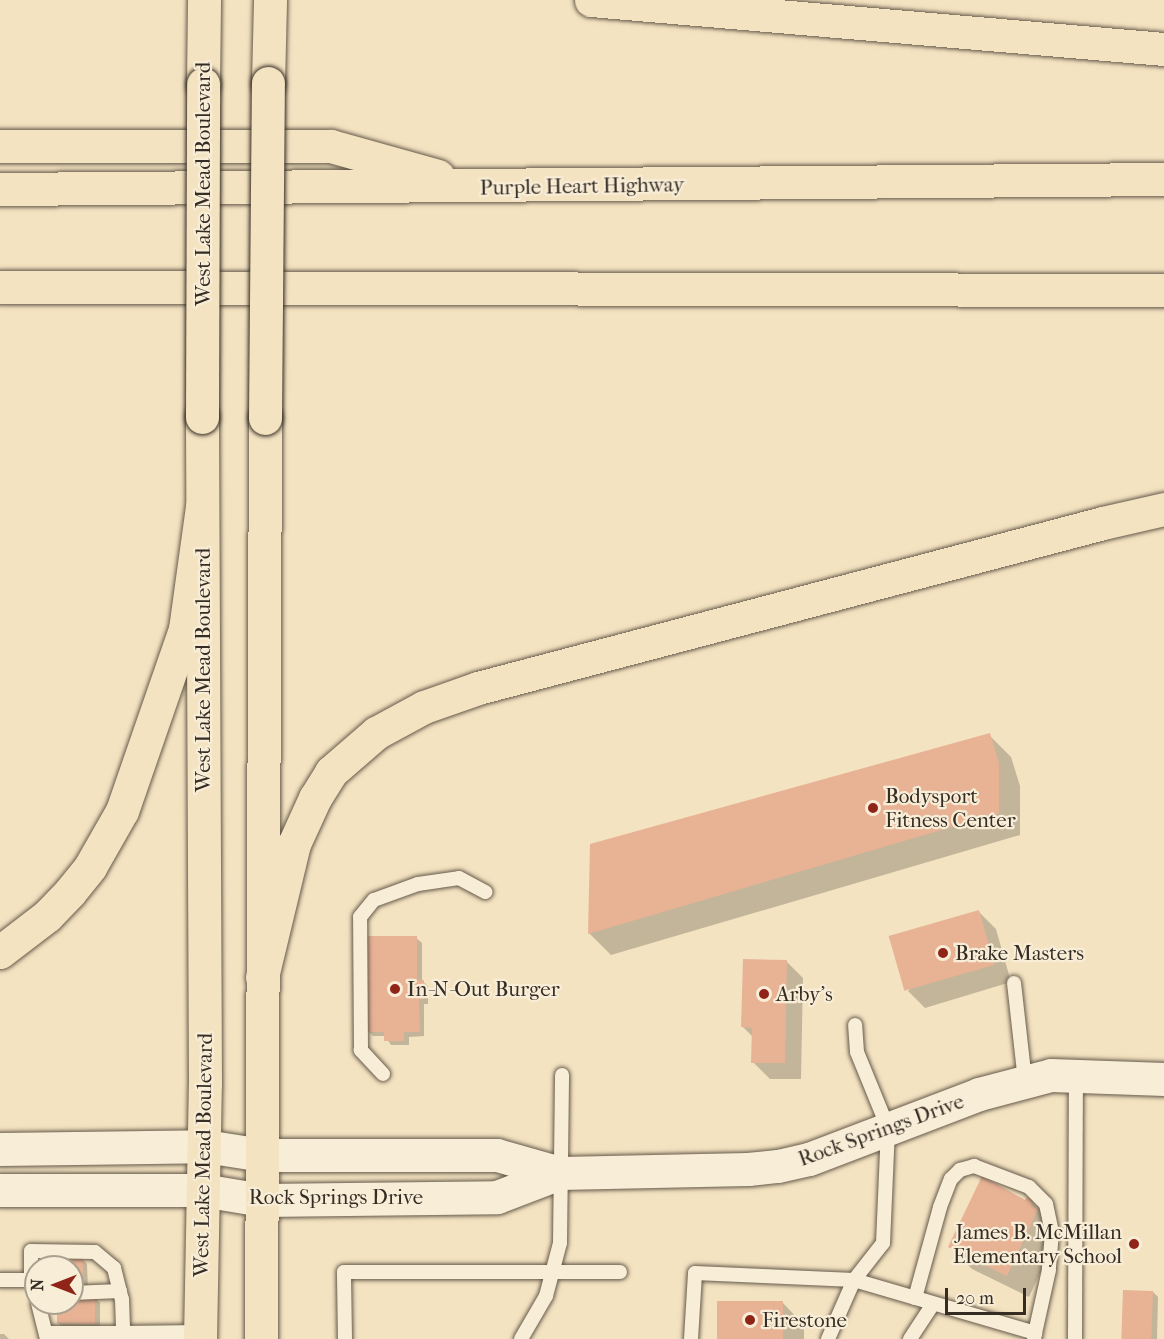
<!DOCTYPE html>
<style>
body{margin:0}
#map{position:relative;width:1164px;height:1339px;overflow:hidden;background:#f4e3c1;font-family:"IM FELL French Canon",serif}
div>[style]{position:absolute}
[style*='--x']{left:calc(var(--x)*1px);top:calc(var(--y)*1px);width:calc(var(--w)*1px);rotate:calc(var(--a)*1deg)}
.shadow>*{inset:0;background:#0003}
.building>*{inset:0;background:#e8b295;transform-origin:0 0}
.roads{filter:drop-shadow(0 0 2px #655a4b) drop-shadow(0 0 2px #655a4b)}
.service>*{height:14px;margin:-7px;padding:0 7px;transform-origin:7px;border-radius:7px;background:#f8edd7}
.tertiary>*{height:33px;margin:-16.5px;padding:0 16.5px;transform-origin:16.5px;border-radius:16.5px;background:#f8edd7}
.secondary>*{height:33px;margin:-16.5px;padding:0 16.5px;transform-origin:16.5px;border-radius:16.5px;background:#f8edd7}
.primary>*{height:33px;margin:-16.5px;padding:0 16.5px;transform-origin:16.5px;border-radius:16.5px;background:#f4e3c1}
.motorway>*{height:33px;margin:-16.5px;padding:0 16.5px;transform-origin:16.5px;border-radius:16.5px;background:#f4e3c1}
.bridges{filter:drop-shadow(0 0 2px #352c24) drop-shadow(0 0 2px #352c24)}
.primary-bridge>*{height:33px;margin:-16.5px;padding:0 16.5px;transform-origin:16.5px;border-radius:16.5px;background:#f4e3c1}
.dots>*{width:16px;height:16px;translate:-50% -50%;box-sizing:border-box;border:3px solid #f8edd7;border-radius:50%}
span{translate:-50% -50%;white-space:nowrap;text-align:center;line-height:1.15;-webkit-text-stroke:4.5px #f8edd7;paint-order:stroke}
.street-label{font-size:21px;color:#352c24}
.poi-label{font-size:21px;color:#352c24}
.left{translate:0 -50%;text-align:left}
.right{translate:-100% -50%;text-align:right}
.north{position:absolute;left:24px;top:1255px;width:60px;height:60px;box-sizing:border-box;background:#f8edd7;border:2px solid #aaa08f;border-radius:50%;rotate:270deg;font-size:16px;font-weight:700;line-height:24px;text-align:center;color:#352c24}
.north::after{content:'';display:block;margin:auto;width:21px;height:27px;background:#8f2418;clip-path:polygon(50% 0,100% 100%,50% 72%,0 100%)}
.scale{position:absolute;left:945px;top:1288px;width:81px;height:27px;box-sizing:border-box;border:3px solid #352c24;border-top:0;padding-left:8px;font-size:18px;line-height:21px;white-space:nowrap;color:#352c24;-webkit-text-stroke:4px #f8edd7;paint-order:stroke}
</style>
<div id="map">
<div class="shadow">
<i style="clip-path:polygon(989px 735px,1011px 757px,1020px 786px,1020px 835px,611px 955px,589px 933px)"></i>
<i style="clip-path:polygon(979px 912px,996px 929px,1011px 982px,925px 1008px,908px 991px)"></i>
<i style="clip-path:polygon(416px 938px,422px 943px,422px 981px,428px 986px,428px 1004px,424px 1004px,424px 1036px,409px 1037px,409px 1045px,391px 1045px,385px 1036px,373px 1036px,368px 1031px)"></i>
<i style="clip-path:polygon(786px 961px,803px 978px,801px 1079px,770px 1079px,753px 1062px,753px 1037px,743px 1027px)"></i>
<i style="clip-path:polygon(1025px 1202px,1032px 1202px,1059px 1232px,1029px 1297px,972px 1269px,950px 1247px)"></i>
<i style="clip-path:polygon(82px 1259px,87px 1264px,88px 1291px,72px 1291px,72px 1267px,46px 1267px)"></i>
<i style="clip-path:polygon(1153px 1292px,1158px 1297px,1157px 1339px,1123px 1339px)"></i>
<i style="clip-path:polygon(95px 1297px,100px 1303px,100px 1329px,64px 1328px,58px 1323px,59px 1303px)"></i>
<i style="clip-path:polygon(782px 1302px,804px 1325px,804px 1339px,719px 1339px)"></i>
<i style="clip-path:polygon(0 1334px,4px 1334px,9px 1339px,0 1339px)"></i>
</div>
<div class="building">
<i style="clip-path:polygon(990px 733px,999px 763px,999px 813px,588px 934px,590px 844px)"></i>
<i style="left:979px;top:910px;width:57px;height:94px;rotate:74deg"></i>
<i style="clip-path:polygon(366px 936px,417px 936px,417px 980px,424px 980px,424px 999px,419px 999px,420px 1032px,404px 1032px,404px 1041px,384px 1041px,384px 1032px,367px 1032px)"></i>
<i style="clip-path:polygon(743px 959px,787px 960px,785px 1063px,751px 1063px,752px 1028px,741px 1027px)"></i>
<i style="clip-path:polygon(982px 1176px,1025px 1200px,1027px 1197px,1033px 1201px,1031px 1206px,1038px 1209px,1007px 1276px,948px 1247px)"></i>
<i style="clip-path:polygon(83px 1257px,83px 1286px,72px 1286px,72px 1267px,45px 1267px,45px 1258px)"></i>
<i style="left:1123px;top:1290px;width:30px;height:49px;rotate:2deg"></i>
<i style="clip-path:polygon(72px 1295px,95px 1296px,95px 1324px,57px 1323px,57px 1303px,72px 1303px)"></i>
<i style="left:717px;top:1301px;width:66px;height:38px"></i>
</div>
<div class="roads">
<div class="service">
<i style="--x:1014;--y:983;--w:99;--a:83.6"></i>
<i style="--x:383;--y:1074;--w:33;--a:-133"></i>
<i style="--x:361;--y:1050;--w:133;--a:-90.4"></i>
<i style="--x:360;--y:917;--w:22;--a:-51"></i>
<i style="--x:374;--y:900;--w:47;--a:-20"></i>
<i style="--x:418;--y:884;--w:41;--a:-8.3"></i>
<i style="--x:459;--y:878;--w:30;--a:28"></i>
<i style="--x:0;--y:1280;--w:31;--a:0"></i>
<i style="--x:31;--y:1280;--w:29;--a:-90"></i>
<i style="--x:31;--y:1251;--w:64;--a:0.9"></i>
<i style="--x:95;--y:1252;--w:25;--a:40"></i>
<i style="--x:114;--y:1268;--w:32;--a:76"></i>
<i style="--x:122;--y:1299;--w:34;--a:88"></i>
<i style="--x:123;--y:1333;--w:77;--a:-0.7"></i>
<i style="--x:72;--y:1293;--w:48;--a:-2.4"></i>
<i style="--x:915;--y:1298;--w:94;--a:-74.6"></i>
<i style="--x:940;--y:1207;--w:30;--a:-69"></i>
<i style="--x:951;--y:1179;--w:13;--a:-45"></i>
<i style="--x:960;--y:1170;--w:15;--a:-16"></i>
<i style="--x:974;--y:1166;--w:59;--a:20.9"></i>
<i style="--x:1029;--y:1187;--w:24;--a:45"></i>
<i style="--x:1046;--y:1204;--w:30;--a:78"></i>
<i style="--x:1052;--y:1233;--w:37;--a:95"></i>
<i style="--x:1049;--y:1270;--w:65;--a:102.5"></i>
<i style="--x:38;--y:1303;--w:37;--a:76"></i>
<i style="--x:46;--y:1333;--w:77;--a:0"></i>
<i style="--x:123;--y:1333;--w:6;--a:81"></i>
<i style="--x:345;--y:1339;--w:67;--a:-90.9"></i>
<i style="--x:344;--y:1272;--w:276;--a:0"></i>
<i style="--x:521;--y:1339;--w:50;--a:-59.8"></i>
<i style="--x:546;--y:1296;--w:55;--a:-75.2"></i>
<i style="--x:560;--y:1243;--w:168;--a:-89.3"></i>
<i style="--x:691;--y:1339;--w:66;--a:-86.5"></i>
<i style="--x:695;--y:1273;--w:159;--a:2.5"></i>
<i style="--x:854;--y:1280;--w:189;--a:16.3"></i>
<i style="--x:1035;--y:1333;--w:6;--a:99"></i>
<i style="--x:828;--y:1339;--w:64;--a:-66.2"></i>
<i style="--x:854;--y:1280;--w:47;--a:-51.9"></i>
<i style="--x:883;--y:1243;--w:115;--a:-87.5"></i>
<i style="--x:888;--y:1128;--w:82;--a:-112.2"></i>
<i style="--x:857;--y:1052;--w:27;--a:-94"></i>
<i style="--x:910;--y:1339;--w:42;--a:-56.7"></i>
<i style="--x:1075;--y:1339;--w:265;--a:-89.8"></i>
</div>
<div class="tertiary">
<i style="--x:262;--y:1155;--w:235;--a:0"></i>
<i style="--x:497;--y:1155;--w:66;--a:15.9"></i>
<i style="--x:560;--y:1173;--w:188;--a:-1.2"></i>
<i style="--x:748;--y:1169;--w:30;--a:-6"></i>
<i style="--x:778;--y:1166;--w:32;--a:-13"></i>
<i style="--x:809;--y:1159;--w:182;--a:-20.9"></i>
<i style="--x:979;--y:1094;--w:74;--a:-14.8"></i>
<i style="--x:1051;--y:1075;--w:113;--a:2"></i>
<i style="--x:262;--y:1200;--w:235;--a:-0.7"></i>
<i style="--x:497;--y:1197;--w:67;--a:-20.9"></i>
</div>
<div class="secondary">
<i style="--x:0;--y:1149;--w:205;--a:-0.8"></i>
<i style="--x:205;--y:1146;--w:58;--a:9"></i>
<i style="--x:0;--y:1190;--w:202;--a:0"></i>
<i style="--x:202;--y:1190;--w:61;--a:9.5"></i>
</div>
<div class="primary">
<i style="--x:268;--y:83;--w:83;--a:-88.6"></i>
<i style="--x:203;--y:84;--w:84;--a:-89.3"></i>
<i style="--x:200;--y:1339;--w:255;--a:-88.9"></i>
<i style="--x:205;--y:1084;--w:667;--a:-90.26"></i>
<i style="--x:261;--y:1339;--w:921;--a:-89.75"></i>
</div>
<div class="motorway">
<i style="--x:591;--y:0;--w:575;--a:4.89"></i>
<i style="--x:0;--y:146;--w:331;--a:0"></i>
<i style="--x:331;--y:146;--w:111;--a:15.7"></i>
<i style="--x:0;--y:189;--w:1164;--a:-0.49"></i>
<i style="--x:0;--y:287;--w:1164;--a:0.15"></i>
<i style="--x:0;--y:952;--w:59;--a:-37.5"></i>
<i style="--x:47;--y:916;--w:33;--a:-46"></i>
<i style="--x:70;--y:892;--w:32;--a:-51"></i>
<i style="--x:90;--y:867;--w:64;--a:-60.3"></i>
<i style="--x:122;--y:811;--w:193;--a:-70.9"></i>
<i style="--x:185;--y:629;--w:124;--a:-82.1"></i>
<i style="--x:262;--y:977;--w:137;--a:-76.5"></i>
<i style="--x:294;--y:844;--w:51;--a:-65.5"></i>
<i style="--x:315;--y:798;--w:31;--a:-58"></i>
<i style="--x:331;--y:772;--w:60;--a:-40.9"></i>
<i style="--x:376;--y:733;--w:55;--a:-28.4"></i>
<i style="--x:424;--y:707;--w:57;--a:-19.4"></i>
<i style="--x:478;--y:688;--w:646;--a:-14.79"></i>
<i style="--x:1103;--y:523;--w:63;--a:-12.9"></i>
</div>
</div>
<div class="bridges">
<div class="primary-bridge">
<i style="--x:202;--y:417;--w:333;--a:-89.8"></i>
<i style="--x:265;--y:418;--w:335;--a:-89.5"></i>
</div>
</div>
<div class="dots">
<i style="left:873px;top:808px;background:#8f2418"></i>
<i style="left:943px;top:953px;background:#8f2418"></i>
<i style="left:395px;top:989px;background:#8f2418"></i>
<i style="left:764px;top:994px;background:#8f2418"></i>
<i style="left:1134px;top:1244px;background:#8f2418"></i>
<i style="left:750px;top:1320px;background:#8f2418"></i>
</div>
<div class="street-label">
<span style="left:203px;top:184px;rotate:-90deg">West Lake Mead Boulevard</span>
<span style="left:582px;top:186px;rotate:-1deg">Purple Heart Highway</span>
<span style="left:203px;top:670px;rotate:-90deg">West Lake Mead Boulevard</span>
<span style="left:881px;top:1130px;rotate:-20deg">Rock Springs Drive</span>
<span style="left:203px;top:1155px;rotate:-89deg">West Lake Mead Boulevard</span>
<span style="left:336px;top:1197px">Rock Springs Drive</span>
</div>
<div class="poi-label">
<span class="left" style="left:885px;top:808px">Bodysport<br>Fitness Center</span>
<span class="left" style="left:955px;top:953px">Brake Masters</span>
<span class="left" style="left:407px;top:989px">In-N-Out Burger</span>
<span class="left" style="left:776px;top:994px">Arby's</span>
<span class="right" style="left:1122px;top:1244px">James B. McMillan<br>Elementary School</span>
<span class="left" style="left:762px;top:1320px">Firestone</span>
</div>
<div class="north">N</div>
<div class="scale">20 m</div>
</div>
